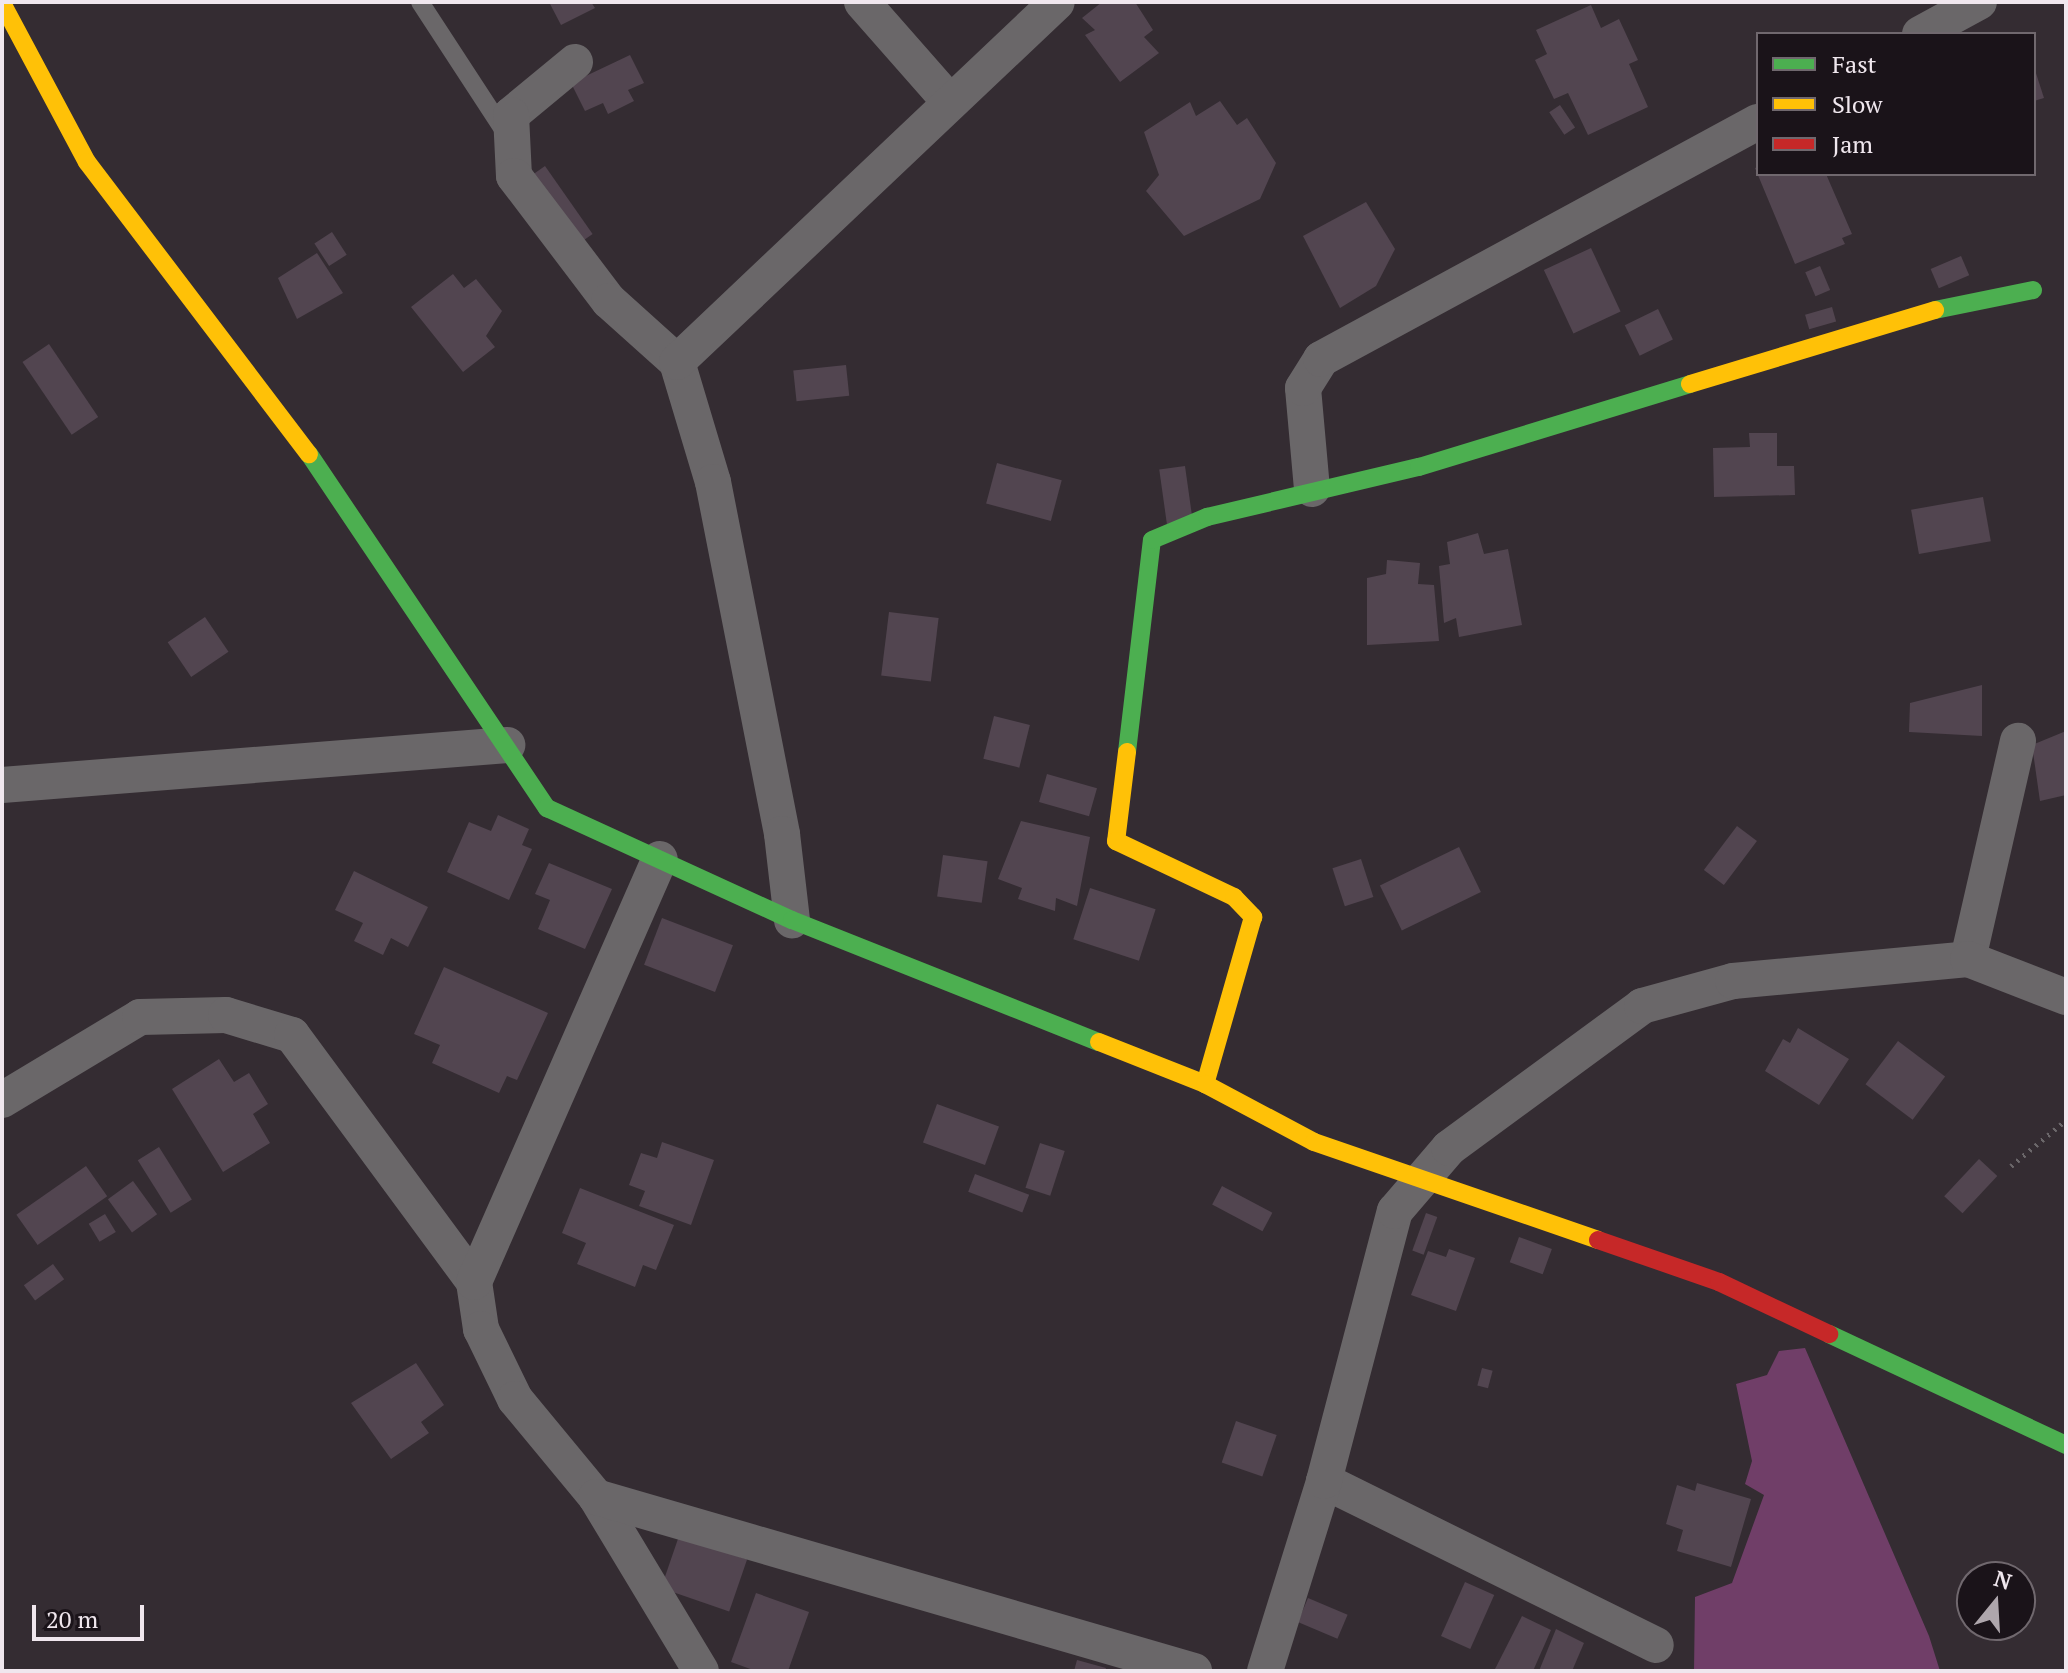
<!DOCTYPE html>
<style>
body{margin:0}
#map{position:relative;width:2068px;height:1673px;overflow:hidden;background:#342c32;font-family:"PT Serif",serif}
div>[style]{position:absolute}
[style*='--x']{left:calc(var(--x)*1px);top:calc(var(--y)*1px);width:calc(var(--w)*1px);rotate:calc(var(--a)*1deg)}
.forest>*{inset:0;background:#703e68}
.building>*{inset:0;background:#524550;transform-origin:0 0}
.path>*{height:5px;margin-top:-2.5px;transform-origin:0;background:repeating-linear-gradient(90deg,#6b676a 0 2px,transparent 0 8px)}
.lane>*{height:18px;margin:-9px;padding:0 9px;transform-origin:9px;border-radius:9px;background:#6a6769}
.street>*{height:36px;margin:-18px;padding:0 18px;transform-origin:18px;border-radius:18px;background:#6a6769}
.fast>*{height:18px;margin:-9px;padding:0 9px;transform-origin:9px;border-radius:9px;background:#4caf50}
.slow>*{height:18px;margin:-9px;padding:0 9px;transform-origin:9px;border-radius:9px;background:#ffc107}
.jam>*{height:18px;margin:-9px;padding:0 9px;transform-origin:9px;border-radius:9px;background:#c62828}
span{translate:-50% -50%;white-space:nowrap;text-align:center;line-height:1.15;-webkit-text-stroke:6px #1a1319;paint-order:stroke}
.frame{position:absolute;inset:0;border:4px solid #f0e7ee;pointer-events:none}
.legend{position:absolute;left:1756px;top:32px;width:280px;height:144px;box-sizing:border-box;background:#1a1319;border:2px solid #70686e;margin:0;padding:10px 14px;list-style:none;font-size:24px;color:#f0e7ee}
.legend li{display:flex;align-items:center;gap:16px;height:40px}
.legend b{width:40px;border:2px solid #70686e}
.north{position:absolute;left:1956px;top:1561px;width:80px;height:80px;box-sizing:border-box;background:#1a1319;border:2px solid #70686e;border-radius:50%;rotate:18deg;font-size:22px;font-weight:700;line-height:32px;text-align:center;color:#f0e7ee}
.north::after{content:'';display:block;margin:auto;width:28px;height:36px;background:#aea6ac;clip-path:polygon(50% 0,100% 100%,50% 72%,0 100%)}
.scale{position:absolute;left:32px;top:1605px;width:112px;height:36px;box-sizing:border-box;border:4px solid #f0e7ee;border-top:0;padding-left:10px;font-size:24px;line-height:28px;white-space:nowrap;color:#f0e7ee;-webkit-text-stroke:6px #1a1319;paint-order:stroke}
</style>
<div id="map">
<div class="forest">
<i style="clip-path:polygon(1805px 1348px,1929px 1636px,1940px 1671px,1694px 1671px,1695px 1597px,1732px 1583px,1764px 1495px,1745px 1484px,1752px 1461px,1736px 1384px,1767px 1375px,1779px 1351px)"></i>
</div>
<div class="building">
<i style="clip-path:polygon(549px 2px,591px 2px,595px 8px,561px 25px)"></i>
<i style="clip-path:polygon(1102px 2px,1135px 2px,1153px 30px,1144px 37px,1159px 53px,1120px 82px,1085px 35px,1095px 30px,1082px 18px)"></i>
<i style="clip-path:polygon(1591px 5px,1601px 28px,1619px 19px,1638px 60px,1629px 64px,1648px 107px,1588px 135px,1568px 93px,1554px 99px,1535px 60px,1547px 54px,1536px 30px)"></i>
<i style="clip-path:polygon(630px 55px,644px 83px,628px 90px,634px 101px,608px 114px,603px 103px,585px 111px,571px 83px)"></i>
<i style="clip-path:polygon(2034px 67px,2044px 98px,2034px 101px)"></i>
<i style="clip-path:polygon(1220px 101px,1237px 125px,1247px 118px,1276px 163px,1260px 199px,1184px 236px,1146px 191px,1159px 175px,1144px 132px,1190px 102px,1196px 116px)"></i>
<i style="left:1560px;top:105px;width:27px;height:13px;rotate:56deg"></i>
<i style="left:545px;top:166px;width:83px;height:20px;rotate:55deg"></i>
<i style="clip-path:polygon(1758px 167px,1758px 174px,1826px 174px,1852px 234px,1842px 238px,1845px 244px,1795px 264px,1755px 168px)"></i>
<i style="clip-path:polygon(1366px 202px,1395px 249px,1376px 286px,1340px 308px,1303px 236px)"></i>
<i style="left:332px;top:232px;width:27px;height:21px;rotate:57deg"></i>
<i style="left:1591px;top:248px;width:70px;height:52px;rotate:65deg"></i>
<i style="clip-path:polygon(317px 253px,343px 293px,297px 319px,278px 278px)"></i>
<i style="left:1961px;top:256px;width:21px;height:33px;rotate:67deg"></i>
<i style="left:1820px;top:266px;width:26px;height:16px;rotate:67deg"></i>
<i style="clip-path:polygon(453px 274px,464px 288px,476px 279px,502px 311px,486px 336px,495px 347px,463px 372px,411px 307px)"></i>
<i style="left:1832px;top:307px;width:15px;height:28px;rotate:74deg"></i>
<i style="left:1658px;top:309px;width:34px;height:37px;rotate:64deg"></i>
<i style="left:49px;top:344px;width:88px;height:32px;rotate:56deg"></i>
<i style="left:846px;top:365px;width:31px;height:53px;rotate:84deg"></i>
<i style="clip-path:polygon(1749px 433px,1777px 433px,1777px 466px,1794px 466px,1795px 495px,1714px 497px,1713px 448px,1750px 447px)"></i>
<i style="left:997px;top:463px;width:67px;height:42px;rotate:15deg"></i>
<i style="left:1185px;top:466px;width:55px;height:26px;rotate:82deg"></i>
<i style="left:1983px;top:497px;width:45px;height:73px;rotate:80deg"></i>
<i style="clip-path:polygon(1478px 533px,1484px 554px,1508px 549px,1522px 625px,1459px 637px,1456px 618px,1444px 623px,1439px 566px,1450px 564px,1447px 542px)"></i>
<i style="clip-path:polygon(1387px 560px,1420px 563px,1418px 584px,1434px 585px,1439px 641px,1367px 645px,1367px 578px,1386px 574px)"></i>
<i style="left:889px;top:612px;width:50px;height:64px;rotate:7deg"></i>
<i style="left:205px;top:617px;width:42px;height:45px;rotate:56deg"></i>
<i style="clip-path:polygon(1982px 685px,1982px 736px,1909px 732px,1910px 703px)"></i>
<i style="left:994px;top:716px;width:37px;height:44px;rotate:14deg"></i>
<i style="clip-path:polygon(2066px 731px,2066px 795px,2040px 801px,2032px 745px)"></i>
<i style="left:1047px;top:774px;width:52px;height:29px;rotate:16deg"></i>
<i style="clip-path:polygon(498px 815px,529px 829px,522px 845px,532px 849px,509px 900px,447px 872px,469px 822px,491px 831px)"></i>
<i style="clip-path:polygon(1021px 821px,1090px 837px,1077px 906px,1056px 898px,1055px 911px,1018px 899px,1022px 888px,998px 879px)"></i>
<i style="left:1737px;top:826px;width:25px;height:55px;rotate:37deg"></i>
<i style="left:1459px;top:847px;width:50px;height:88px;rotate:64deg"></i>
<i style="left:943px;top:855px;width:45px;height:42px;rotate:8deg"></i>
<i style="left:1361px;top:859px;width:40px;height:30px;rotate:72deg"></i>
<i style="clip-path:polygon(549px 863px,612px 889px,585px 949px,538px 929px,550px 900px,535px 894px)"></i>
<i style="clip-path:polygon(354px 871px,428px 907px,408px 947px,391px 938px,383px 955px,354px 941px,363px 923px,335px 910px)"></i>
<i style="left:1090px;top:888px;width:69px;height:54px;rotate:18deg"></i>
<i style="left:662px;top:918px;width:76px;height:50px;rotate:21deg"></i>
<i style="clip-path:polygon(444px 967px,548px 1013px,517px 1080px,507px 1076px,499px 1093px,432px 1063px,440px 1045px,414px 1034px)"></i>
<i style="clip-path:polygon(1798px 1028px,1849px 1059px,1819px 1105px,1765px 1071px,1783px 1039px,1790px 1043px)"></i>
<i style="left:1898px;top:1041px;width:59px;height:54px;rotate:37deg"></i>
<i style="clip-path:polygon(219px 1059px,234px 1082px,249px 1073px,268px 1104px,253px 1114px,270px 1143px,223px 1172px,172px 1089px)"></i>
<i style="left:937px;top:1104px;width:66px;height:41px;rotate:20deg"></i>
<i style="clip-path:polygon(662px 1142px,714px 1160px,691px 1225px,639px 1206px,645px 1191px,629px 1185px,641px 1153px,657px 1158px)"></i>
<i style="left:1040px;top:1143px;width:26px;height:47px;rotate:18deg"></i>
<i style="left:159px;top:1147px;width:62px;height:25px;rotate:58deg"></i>
<i style="left:1979px;top:1159px;width:25px;height:51px;rotate:43deg"></i>
<i style="left:86px;top:1166px;width:37px;height:85px;rotate:55deg"></i>
<i style="left:975px;top:1174px;width:58px;height:19px;rotate:21deg"></i>
<i style="left:133px;top:1181px;width:41px;height:31px;rotate:54deg"></i>
<i style="left:1222px;top:1186px;width:57px;height:21px;rotate:28deg"></i>
<i style="clip-path:polygon(580px 1188px,674px 1225px,656px 1270px,643px 1265px,635px 1287px,577px 1264px,586px 1243px,562px 1233px)"></i>
<i style="left:1426px;top:1213px;width:12px;height:40px;rotate:20deg"></i>
<i style="left:105px;top:1214px;width:21px;height:19px;rotate:59deg"></i>
<i style="left:1519px;top:1237px;width:35px;height:27px;rotate:20deg"></i>
<i style="clip-path:polygon(1449px 1249px,1475px 1258px,1456px 1311px,1411px 1295px,1428px 1251px,1446px 1257px)"></i>
<i style="left:53px;top:1264px;width:19px;height:36px;rotate:54deg"></i>
<i style="clip-path:polygon(416px 1363px,444px 1405px,421px 1422px,429px 1433px,391px 1459px,351px 1403px)"></i>
<i style="left:1482px;top:1368px;width:11px;height:18px;rotate:15deg"></i>
<i style="left:1236px;top:1421px;width:43px;height:44px;rotate:19deg"></i>
<i style="clip-path:polygon(1697px 1483px,1751px 1499px,1731px 1567px,1677px 1551px,1683px 1530px,1666px 1524px,1677px 1485px,1695px 1491px)"></i>
<i style="left:679px;top:1536px;width:72px;height:55px;rotate:19deg"></i>
<i style="left:1465px;top:1582px;width:32px;height:59px;rotate:24deg"></i>
<i style="clip-path:polygon(756px 1593px,809px 1612px,788px 1671px,756px 1671px,731px 1662px)"></i>
<i style="left:1308px;top:1598px;width:43px;height:26px;rotate:23deg"></i>
<i style="clip-path:polygon(1522px 1616px,1551px 1630px,1533px 1671px,1494px 1671px)"></i>
<i style="clip-path:polygon(1556px 1629px,1584px 1643px,1572px 1671px,1539px 1671px)"></i>
<i style="clip-path:polygon(1077px 1660px,1106px 1668px,1105px 1671px,1074px 1671px)"></i>
</div>
<div class="path">
<i style="--x:2011;--y:1166;--w:72;--a:-39.9"></i>
</div>
<div class="lane">
<i style="--x:420;--y:2;--w:158;--a:56.9"></i>
</div>
<div class="street">
<i style="--x:862;--y:2;--w:130;--a:48.7"></i>
<i style="--x:1920;--y:34;--w:67;--a:-28.5"></i>
<i style="--x:575;--y:62;--w:83;--a:140.4"></i>
<i style="--x:511;--y:115;--w:61;--a:87.2"></i>
<i style="--x:514;--y:176;--w:157;--a:52.8"></i>
<i style="--x:609;--y:301;--w:91;--a:41.9"></i>
<i style="--x:677;--y:362;--w:125;--a:73.3"></i>
<i style="--x:713;--y:482;--w:359;--a:78.9"></i>
<i style="--x:782;--y:834;--w:87;--a:83.4"></i>
<i style="--x:677;--y:362;--w:523;--a:-43.45"></i>
<i style="--x:1312;--y:489;--w:101;--a:-95.1"></i>
<i style="--x:1303;--y:388;--w:34;--a:-58"></i>
<i style="--x:1321;--y:359;--w:497;--a:-28.5"></i>
<i style="--x:2;--y:785;--w:507;--a:-4.53"></i>
<i style="--x:1968;--y:959;--w:224;--a:-77.1"></i>
<i style="--x:2;--y:1100;--w:161;--a:-31"></i>
<i style="--x:140;--y:1017;--w:86;--a:-1.3"></i>
<i style="--x:226;--y:1015;--w:69;--a:16.9"></i>
<i style="--x:292;--y:1035;--w:307;--a:53.6"></i>
<i style="--x:474;--y:1282;--w:48;--a:81.5"></i>
<i style="--x:481;--y:1329;--w:78;--a:64.1"></i>
<i style="--x:515;--y:1399;--w:127;--a:50.4"></i>
<i style="--x:596;--y:1497;--w:203;--a:58.9"></i>
<i style="--x:474;--y:1282;--w:462;--a:-66.3"></i>
<i style="--x:1324;--y:1481;--w:370;--a:26.3"></i>
<i style="--x:596;--y:1497;--w:623;--a:16.22"></i>
<i style="--x:1265;--y:1671;--w:199;--a:-72.7"></i>
<i style="--x:1324;--y:1481;--w:279;--a:-75.3"></i>
<i style="--x:1395;--y:1211;--w:83;--a:-49.4"></i>
<i style="--x:1449;--y:1148;--w:240;--a:-36.3"></i>
<i style="--x:1642;--y:1006;--w:94;--a:-15.4"></i>
<i style="--x:1733;--y:981;--w:236;--a:-5.3"></i>
<i style="--x:1968;--y:959;--w:105;--a:21.2"></i>
</div>
<div class="fast">
<i style="--x:1935;--y:310;--w:100;--a:-11.5"></i>
<i style="--x:309;--y:454;--w:427;--a:56.1"></i>
<i style="--x:547;--y:808;--w:269;--a:24.6"></i>
<i style="--x:792;--y:920;--w:330;--a:21.7"></i>
<i style="--x:1127;--y:752;--w:213;--a:-83.3"></i>
<i style="--x:1152;--y:540;--w:60;--a:-22.7"></i>
<i style="--x:1207;--y:517;--w:218;--a:-13.3"></i>
<i style="--x:1419;--y:467;--w:283;--a:-17"></i>
<i style="--x:1829;--y:1334;--w:262;--a:25.1"></i>
</div>
<div class="slow">
<i style="--x:2;--y:3;--w:180;--a:61.9"></i>
<i style="--x:87;--y:162;--w:367;--a:52.8"></i>
<i style="--x:1690;--y:384;--w:256;--a:-16.8"></i>
<i style="--x:1127;--y:752;--w:90;--a:97"></i>
<i style="--x:1116;--y:841;--w:131;--a:25.4"></i>
<i style="--x:1234;--y:897;--w:28;--a:46"></i>
<i style="--x:1253;--y:917;--w:174;--a:106"></i>
<i style="--x:1099;--y:1042;--w:114;--a:21.6"></i>
<i style="--x:1205;--y:1084;--w:123;--a:28"></i>
<i style="--x:1314;--y:1142;--w:300;--a:19"></i>
</div>
<div class="jam">
<i style="--x:1598;--y:1240;--w:128;--a:19.1"></i>
<i style="--x:1719;--y:1282;--w:122;--a:25.3"></i>
</div>
<div class="frame"></div>
<ul class="legend">
<li><b style="height:10px;background:#4caf50"></b>Fast</li>
<li><b style="height:10px;background:#ffc107"></b>Slow</li>
<li><b style="height:10px;background:#c62828"></b>Jam</li>
</ul>
<div class="north">N</div>
<div class="scale">20 m</div>
</div>
